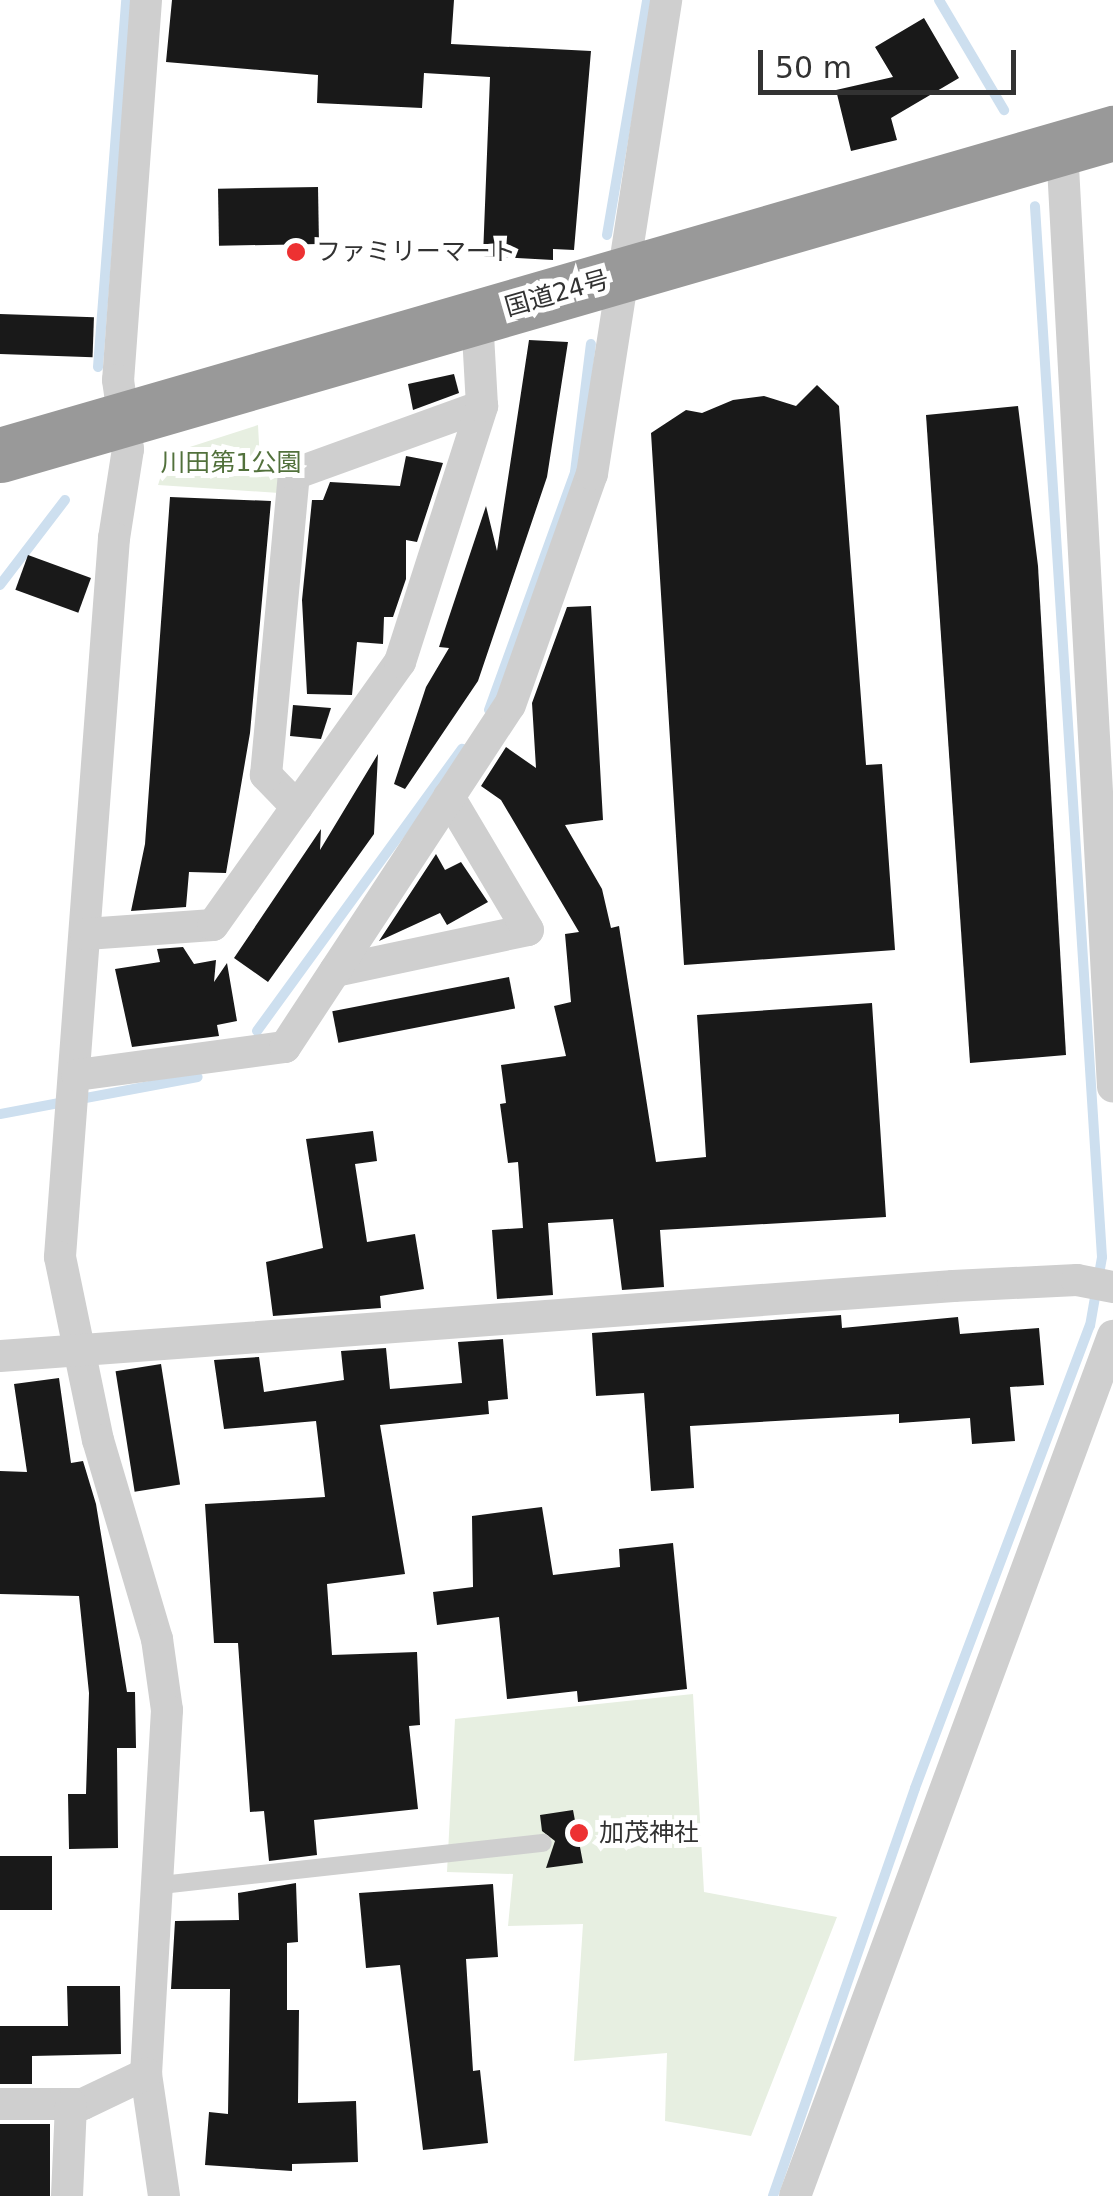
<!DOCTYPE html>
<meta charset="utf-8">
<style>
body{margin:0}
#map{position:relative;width:1113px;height:2196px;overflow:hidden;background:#fff;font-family:"DejaVu Sans","Noto Sans JP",sans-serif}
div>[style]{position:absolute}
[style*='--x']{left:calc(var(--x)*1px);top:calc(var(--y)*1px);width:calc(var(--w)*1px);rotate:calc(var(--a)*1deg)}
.green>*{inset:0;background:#e7efe1}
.stream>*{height:10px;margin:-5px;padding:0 5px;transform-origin:5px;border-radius:5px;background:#cddfef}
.building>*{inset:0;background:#191919;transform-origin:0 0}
.lane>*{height:18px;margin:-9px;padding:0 9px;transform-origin:9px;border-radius:9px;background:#cfcfcf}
.street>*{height:32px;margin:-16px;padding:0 16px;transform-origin:16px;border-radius:16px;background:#cfcfcf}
.highway>*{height:55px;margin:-27.5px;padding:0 27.5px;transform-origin:27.5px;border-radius:27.5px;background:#999}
.dots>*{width:28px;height:28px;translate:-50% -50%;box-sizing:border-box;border:5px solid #fff;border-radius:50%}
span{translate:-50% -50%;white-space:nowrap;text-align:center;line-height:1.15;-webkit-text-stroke:10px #fff;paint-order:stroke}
.poi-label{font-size:25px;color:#323232}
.left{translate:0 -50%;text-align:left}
.street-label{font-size:25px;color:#323232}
.park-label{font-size:25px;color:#52713c}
.scale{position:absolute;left:758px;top:50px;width:258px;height:45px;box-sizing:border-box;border:5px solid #323232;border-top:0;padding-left:12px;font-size:30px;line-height:35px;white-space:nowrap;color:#323232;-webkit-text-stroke:8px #fff;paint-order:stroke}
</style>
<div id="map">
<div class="green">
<i style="clip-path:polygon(258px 425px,260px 462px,281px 466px,279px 493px,158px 485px,168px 454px)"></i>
<i style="clip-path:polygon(693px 1694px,704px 1892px,837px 1917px,751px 2136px,665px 2121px,667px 2053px,574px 2061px,583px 1924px,508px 1926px,513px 1874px,447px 1872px,455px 1719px)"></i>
</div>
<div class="stream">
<i style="--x:939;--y:0;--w:128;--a:59.4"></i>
<i style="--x:607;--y:235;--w:238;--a:-80.3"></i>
<i style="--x:98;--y:367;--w:368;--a:-85.6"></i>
<i style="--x:0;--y:585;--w:107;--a:-52.6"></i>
<i style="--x:489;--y:710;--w:253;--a:-70.1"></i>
<i style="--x:575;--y:472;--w:129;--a:-82.9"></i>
<i style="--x:257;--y:1031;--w:349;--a:-54"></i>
<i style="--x:0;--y:1114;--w:201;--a:-10.6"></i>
<i style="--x:773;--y:2196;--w:432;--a:-70.8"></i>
<i style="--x:915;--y:1788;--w:494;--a:-69.3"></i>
<i style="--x:1090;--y:1326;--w:70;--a:-80.1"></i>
<i style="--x:1102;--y:1257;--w:1053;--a:-93.65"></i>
</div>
<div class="building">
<i style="clip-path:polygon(172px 0,454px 0,451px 44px,591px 51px,574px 250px,553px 249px,553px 260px,483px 256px,490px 77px,424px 73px,422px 108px,317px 103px,318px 75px,166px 62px)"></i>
<i style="clip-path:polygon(924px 18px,959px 78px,891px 118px,897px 140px,851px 151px,836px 90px,893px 77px,875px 47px)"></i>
<i style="left:318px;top:187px;width:57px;height:100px;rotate:89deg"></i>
<i style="left:0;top:314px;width:94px;height:40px;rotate:2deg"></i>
<i style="clip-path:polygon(529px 340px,568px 342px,547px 477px,478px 681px,405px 789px,394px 784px,426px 687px,449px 648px,439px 647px,486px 506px,497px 551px)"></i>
<i style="clip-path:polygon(454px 374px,459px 393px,413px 410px,408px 384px)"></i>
<i style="clip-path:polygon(817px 385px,839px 406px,866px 765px,882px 764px,895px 950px,684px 965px,651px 433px,686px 410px,702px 413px,733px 400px,764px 396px,796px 406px)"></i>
<i style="clip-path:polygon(1018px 406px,1038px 566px,1066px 1055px,970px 1063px,926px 415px)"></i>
<i style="clip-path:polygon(406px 456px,443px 463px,417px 542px,406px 540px,406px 579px,393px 617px,384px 617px,383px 644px,357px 642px,352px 695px,307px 694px,302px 600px,312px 500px,323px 500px,330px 482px,400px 486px)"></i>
<i style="clip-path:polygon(170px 497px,271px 501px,250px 733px,226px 873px,189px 872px,186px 907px,131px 911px,145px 844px)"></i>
<i style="left:28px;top:555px;width:67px;height:37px;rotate:20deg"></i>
<i style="clip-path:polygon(591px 606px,603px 820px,565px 825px,602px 889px,611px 928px,619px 926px,656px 1162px,706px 1157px,697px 1015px,872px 1003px,886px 1217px,660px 1230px,664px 1287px,622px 1290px,613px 1219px,548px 1223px,553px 1295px,497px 1299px,492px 1230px,523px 1228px,518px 1162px,508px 1163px,500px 1104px,506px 1103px,501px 1065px,566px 1056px,554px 1006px,571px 1002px,565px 934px,579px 932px,501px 800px,481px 786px,506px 747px,536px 768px,532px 703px,567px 607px)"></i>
<i style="clip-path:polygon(293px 705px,331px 708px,321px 739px,290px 736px)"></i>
<i style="clip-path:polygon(378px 754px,374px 834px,268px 982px,234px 958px,321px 829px,320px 850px)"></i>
<i style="clip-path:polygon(436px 854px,445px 870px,461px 862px,488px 902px,447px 925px,440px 913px,379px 941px)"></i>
<i style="clip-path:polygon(183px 947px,194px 964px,216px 960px,214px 982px,227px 963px,237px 1021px,217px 1025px,219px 1036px,132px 1047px,115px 969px,160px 962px,157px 949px)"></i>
<i style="left:509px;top:977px;width:32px;height:180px;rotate:79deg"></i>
<i style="clip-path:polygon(373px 1131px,377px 1161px,355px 1164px,367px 1242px,415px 1234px,424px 1289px,380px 1296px,381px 1308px,273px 1316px,266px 1262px,323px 1248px,306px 1139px)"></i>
<i style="clip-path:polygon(841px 1315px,842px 1328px,958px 1317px,960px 1334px,1039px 1328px,1044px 1385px,1010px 1387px,1015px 1441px,972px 1444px,970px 1418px,899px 1423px,899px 1414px,690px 1426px,694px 1488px,651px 1491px,644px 1393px,596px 1396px,592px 1333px)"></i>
<i style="clip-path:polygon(503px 1339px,508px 1399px,488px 1401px,489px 1414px,380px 1425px,405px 1574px,327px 1584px,332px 1655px,417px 1652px,420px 1725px,409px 1726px,418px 1809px,314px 1820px,317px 1855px,269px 1861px,264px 1811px,250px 1812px,238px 1643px,214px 1643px,205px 1504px,325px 1497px,316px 1421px,224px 1429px,214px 1360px,259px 1357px,264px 1392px,344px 1380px,341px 1351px,386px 1348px,390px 1389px,462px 1383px,458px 1342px)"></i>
<i style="left:161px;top:1364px;width:122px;height:46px;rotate:81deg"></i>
<i style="clip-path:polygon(59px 1378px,71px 1463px,83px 1461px,96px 1504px,127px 1692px,135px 1692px,136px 1748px,117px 1748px,118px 1848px,69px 1849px,68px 1794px,86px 1794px,89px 1693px,79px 1596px,0 1594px,0 1471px,27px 1472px,14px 1384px)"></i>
<i style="clip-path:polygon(542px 1507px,553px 1575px,620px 1567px,619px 1549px,673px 1543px,687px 1689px,578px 1702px,577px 1691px,507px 1699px,499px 1617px,437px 1625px,433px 1592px,473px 1587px,472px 1516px)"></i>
<i style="clip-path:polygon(573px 1810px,583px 1863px,546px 1868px,555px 1841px,542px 1831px,540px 1815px)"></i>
<i style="left:0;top:1856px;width:52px;height:54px"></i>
<i style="clip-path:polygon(296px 1883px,298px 1942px,287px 1943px,287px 2010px,299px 2010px,298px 2103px,356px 2101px,358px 2162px,292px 2164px,292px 2171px,205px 2165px,209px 2112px,228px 2114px,230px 1989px,171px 1989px,175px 1921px,239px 1920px,238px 1893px)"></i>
<i style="clip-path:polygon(493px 1884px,498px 1957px,466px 1959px,473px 2071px,480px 2070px,488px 2143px,423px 2150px,400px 1965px,366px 1968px,359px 1893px)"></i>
<i style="clip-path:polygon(67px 1986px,120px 1986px,121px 2054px,32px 2056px,32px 2084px,0 2084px,0 2026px,68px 2026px)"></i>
<i style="left:0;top:2124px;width:50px;height:72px"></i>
</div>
<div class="lane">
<i style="--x:161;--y:1885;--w:384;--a:-6.3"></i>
</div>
<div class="street">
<i style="--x:146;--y:0;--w:381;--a:94.2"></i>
<i style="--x:118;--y:380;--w:70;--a:81.8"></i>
<i style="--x:128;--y:449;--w:90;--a:98.9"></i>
<i style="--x:114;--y:538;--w:721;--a:94.3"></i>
<i style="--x:60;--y:1257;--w:187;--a:78.3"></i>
<i style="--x:98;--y:1440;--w:208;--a:73.5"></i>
<i style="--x:157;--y:1639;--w:72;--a:82"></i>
<i style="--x:167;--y:1710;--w:365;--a:93.3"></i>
<i style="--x:146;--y:2074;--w:123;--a:81.6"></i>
<i style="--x:1062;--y:148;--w:940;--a:86.89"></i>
<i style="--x:297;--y:807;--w:45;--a:-134.1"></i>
<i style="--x:266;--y:775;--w:302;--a:-84.7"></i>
<i style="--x:294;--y:474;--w:200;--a:-19.9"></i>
<i style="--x:86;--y:934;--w:127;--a:-4.1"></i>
<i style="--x:213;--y:925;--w:323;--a:-54.6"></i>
<i style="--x:400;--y:662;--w:269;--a:-72.2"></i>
<i style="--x:482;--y:406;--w:89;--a:-93.2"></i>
<i style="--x:335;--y:971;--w:197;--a:-12"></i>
<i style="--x:528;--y:930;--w:155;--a:-120.7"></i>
<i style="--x:77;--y:1075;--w:210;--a:-7.7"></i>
<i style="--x:285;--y:1047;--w:409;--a:-56.7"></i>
<i style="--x:510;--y:705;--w:245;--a:-70.5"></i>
<i style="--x:592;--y:474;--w:480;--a:-81.1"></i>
<i style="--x:0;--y:1356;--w:956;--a:-4.2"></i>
<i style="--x:953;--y:1286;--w:124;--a:-2.8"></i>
<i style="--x:1077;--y:1280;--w:37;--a:11"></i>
<i style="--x:0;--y:2104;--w:83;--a:0"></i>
<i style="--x:83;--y:2104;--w:70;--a:-25.5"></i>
<i style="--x:67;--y:2196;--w:92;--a:-87.5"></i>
<i style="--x:795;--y:2196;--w:917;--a:-69.71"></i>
</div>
<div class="highway">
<i style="--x:0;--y:455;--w:1159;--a:-16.14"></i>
</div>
<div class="dots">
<i style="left:296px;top:252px;background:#ed3132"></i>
<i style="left:579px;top:1833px;background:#ed3132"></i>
</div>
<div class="poi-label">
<span class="left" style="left:316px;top:252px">ファミリーマート</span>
<span class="left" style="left:599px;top:1833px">加茂神社</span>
</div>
<div class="street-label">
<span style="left:557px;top:294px;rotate:-16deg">国道24号</span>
</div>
<div class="park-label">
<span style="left:231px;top:463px">川田第1公園</span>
</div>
<div class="scale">50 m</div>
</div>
